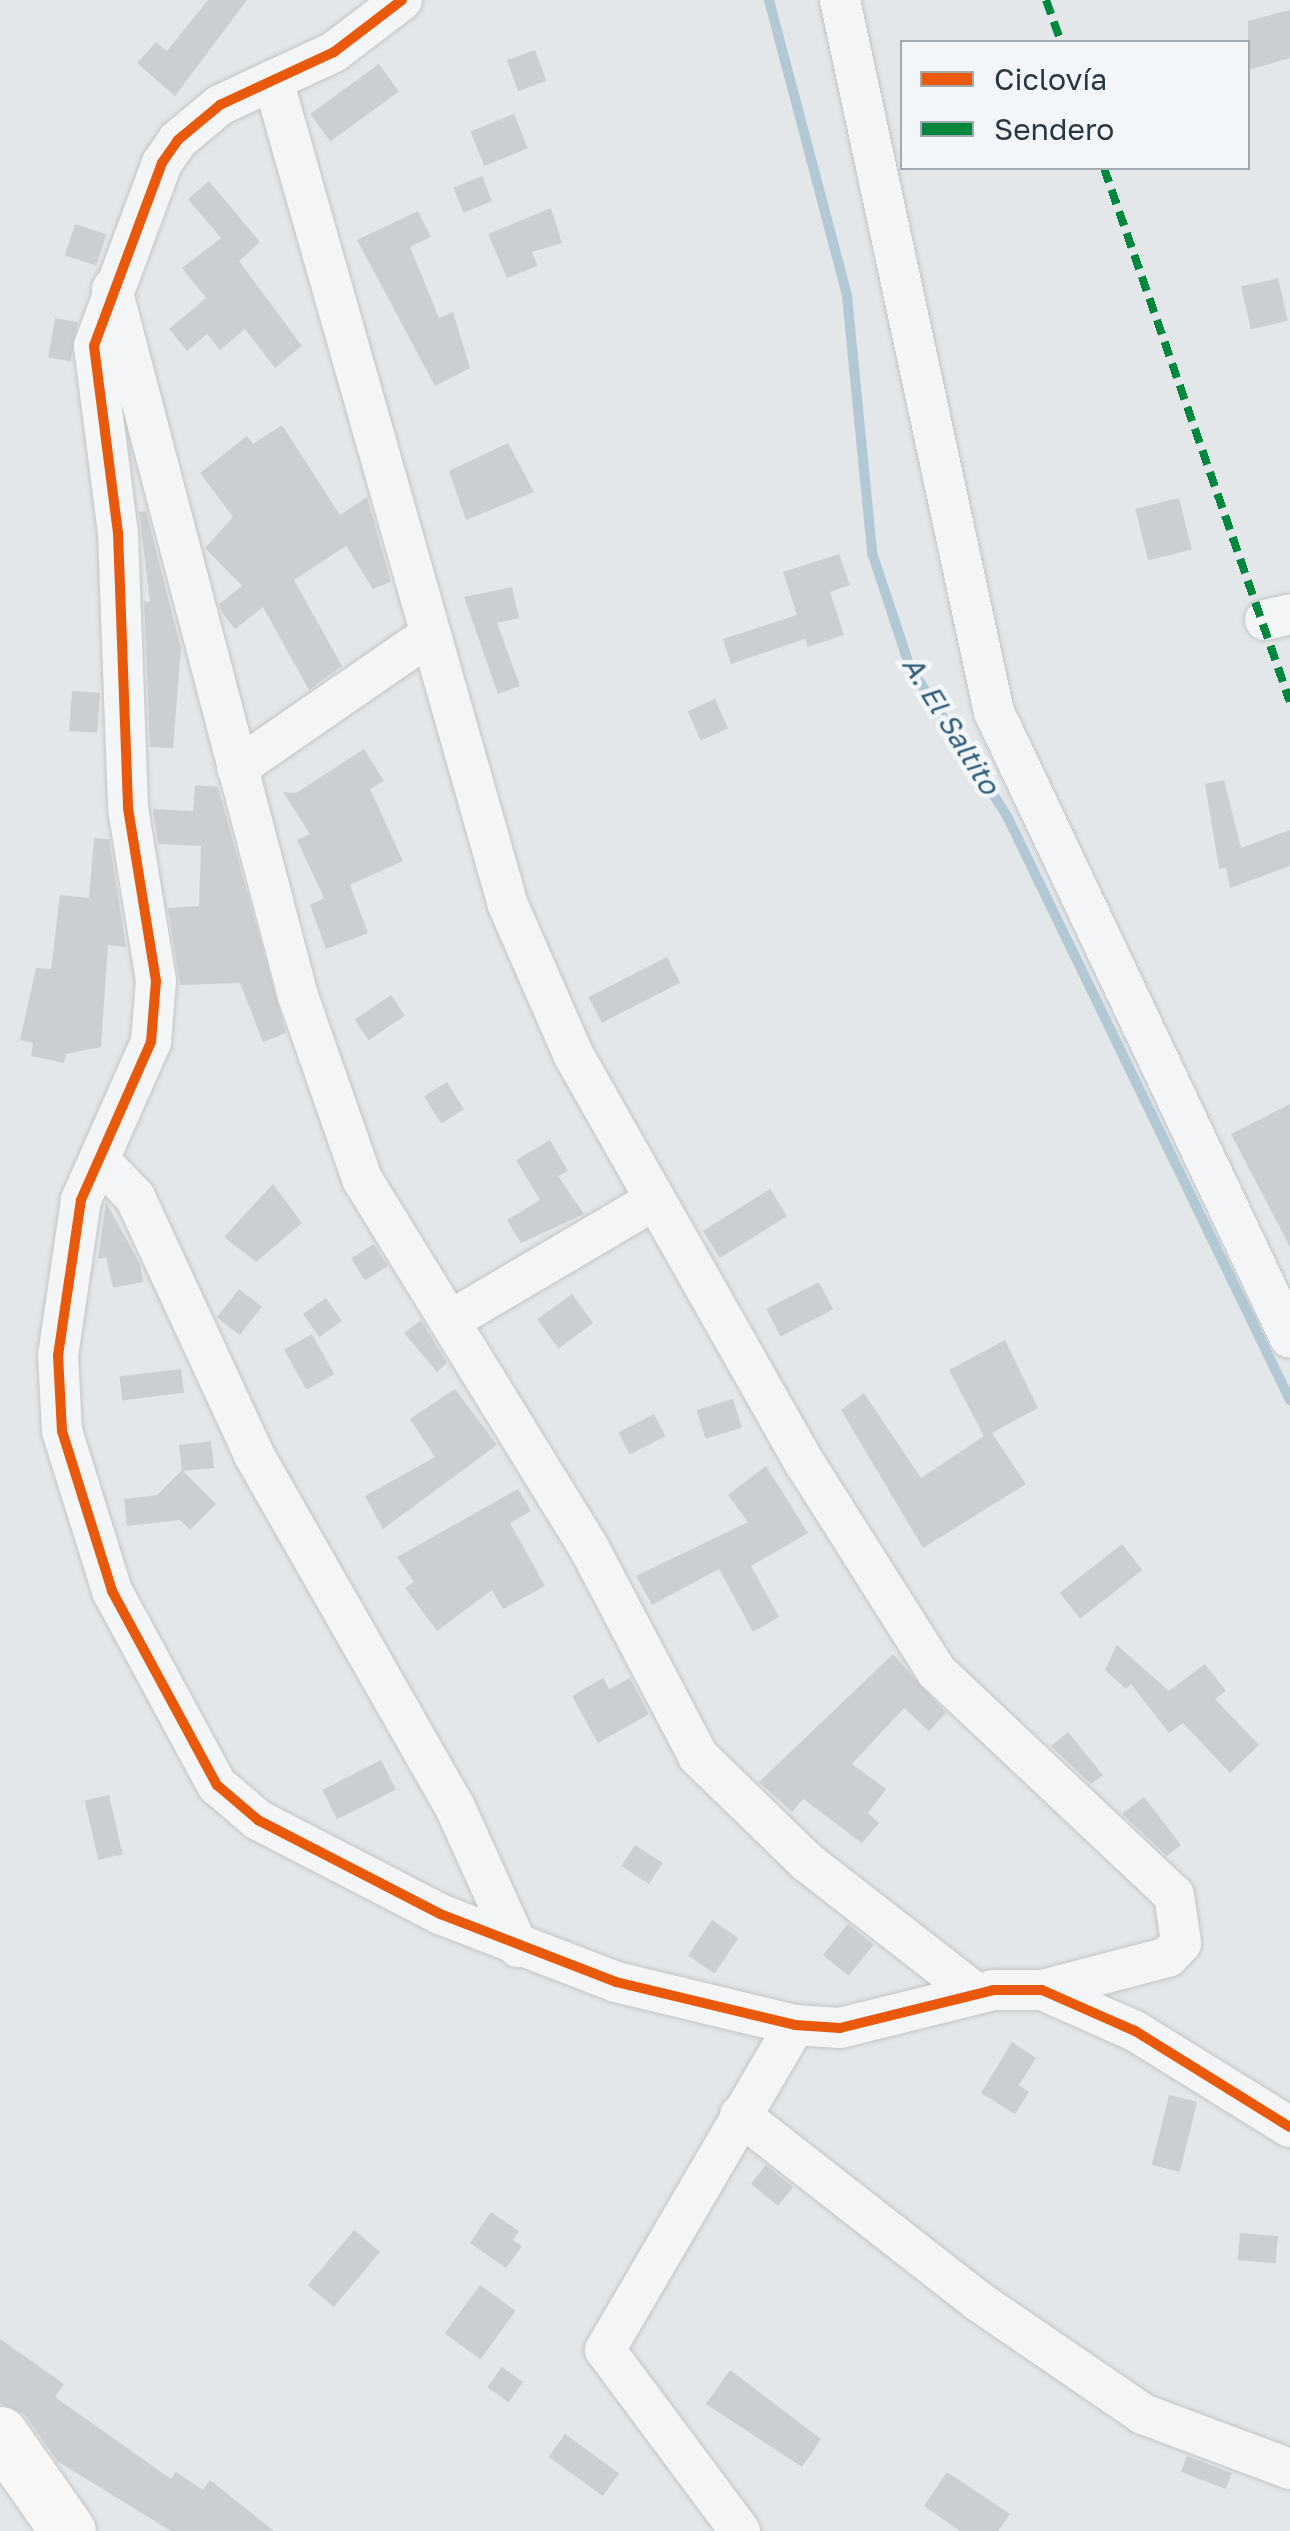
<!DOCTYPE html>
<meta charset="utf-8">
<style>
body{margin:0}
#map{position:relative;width:1290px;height:2531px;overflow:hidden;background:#e4e7e9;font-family:"Golos Text",sans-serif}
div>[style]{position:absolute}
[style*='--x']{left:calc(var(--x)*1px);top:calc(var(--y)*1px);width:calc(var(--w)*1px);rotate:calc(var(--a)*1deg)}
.stream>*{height:10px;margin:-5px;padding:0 5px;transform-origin:5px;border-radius:5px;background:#b2c8d5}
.building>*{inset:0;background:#cccfd2;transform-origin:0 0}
.roads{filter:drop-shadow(0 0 2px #c2c5c7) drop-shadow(0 0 2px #c2c5c7)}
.street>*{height:40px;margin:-20px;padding:0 20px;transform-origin:20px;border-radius:20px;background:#f3f5f6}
.secondary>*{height:55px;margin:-27.5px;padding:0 27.5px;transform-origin:27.5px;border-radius:27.5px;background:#f7f7f7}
.quiet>*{height:8px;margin-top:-4px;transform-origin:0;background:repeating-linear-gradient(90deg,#00873e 0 15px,transparent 0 23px)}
.cycleway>*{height:10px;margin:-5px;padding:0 5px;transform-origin:5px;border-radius:5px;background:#e8590c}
span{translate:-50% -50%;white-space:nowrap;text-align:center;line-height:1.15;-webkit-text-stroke:9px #f2f6f8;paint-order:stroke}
.water-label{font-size:28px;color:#315e7a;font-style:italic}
.legend{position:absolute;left:900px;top:40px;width:350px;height:130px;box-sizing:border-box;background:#f2f6f8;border:2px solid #a2aab0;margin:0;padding:12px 18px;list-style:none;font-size:30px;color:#293744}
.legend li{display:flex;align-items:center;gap:20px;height:50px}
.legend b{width:50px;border:2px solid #a2aab0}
</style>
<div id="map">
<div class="stream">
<i style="--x:769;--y:0;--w:306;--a:75.2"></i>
<i style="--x:847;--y:296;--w:258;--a:84.4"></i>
<i style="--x:872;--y:553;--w:120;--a:71.6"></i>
<i style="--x:910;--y:667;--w:178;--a:56.9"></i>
<i style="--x:1007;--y:816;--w:649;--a:64.15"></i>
</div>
<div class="building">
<i style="clip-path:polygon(208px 0,247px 0,175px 96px,137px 63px,156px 42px,167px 51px)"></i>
<i style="clip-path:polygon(1290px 10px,1290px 58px,1248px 70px,1248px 21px)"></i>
<i style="left:535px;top:50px;width:33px;height:30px;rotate:70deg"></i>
<i style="left:379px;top:64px;width:34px;height:85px;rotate:54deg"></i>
<i style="left:514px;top:114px;width:37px;height:47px;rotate:68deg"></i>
<i style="left:482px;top:176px;width:27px;height:31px;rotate:68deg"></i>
<i style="clip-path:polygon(209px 181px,260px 242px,239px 261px,302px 346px,275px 368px,245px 329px,220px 350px,207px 334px,187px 351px,169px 329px,206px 298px,182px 268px,221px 238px,188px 199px)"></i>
<i style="clip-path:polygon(551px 208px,562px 243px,532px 252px,538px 266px,507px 278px,488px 234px)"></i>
<i style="clip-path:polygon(418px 211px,431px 237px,410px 247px,439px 318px,453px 312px,470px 368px,435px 386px,357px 240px)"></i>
<i style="left:75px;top:224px;width:33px;height:33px;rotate:18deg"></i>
<i style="left:1278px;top:278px;width:44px;height:38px;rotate:77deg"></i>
<i style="left:55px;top:318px;width:23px;height:40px;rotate:10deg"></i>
<i style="clip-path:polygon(282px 425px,340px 515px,367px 497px,391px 582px,373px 589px,346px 546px,294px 580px,342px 666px,309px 690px,263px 607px,235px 629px,222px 613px,219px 604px,242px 586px,205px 548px,233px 517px,200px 473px,247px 436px,253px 444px)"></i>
<i style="clip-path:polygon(508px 443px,534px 492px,466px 520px,449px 471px)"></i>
<i style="left:1179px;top:498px;width:53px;height:45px;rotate:76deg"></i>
<i style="clip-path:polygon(146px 511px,181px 648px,173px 748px,150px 747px,144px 601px,150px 602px,139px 512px)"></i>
<i style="clip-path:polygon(839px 554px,850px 585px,830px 592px,844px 635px,808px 647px,805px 639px,731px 664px,723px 639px,797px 615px,783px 572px)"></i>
<i style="clip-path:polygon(512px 587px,519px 618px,497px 623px,520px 686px,498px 694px,464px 597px)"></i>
<i style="left:72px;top:691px;width:28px;height:40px;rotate:4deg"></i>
<i style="left:715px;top:699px;width:32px;height:30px;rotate:66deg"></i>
<i style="clip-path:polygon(364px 749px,384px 781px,370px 789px,403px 861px,350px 885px,368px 933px,326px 949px,310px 905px,324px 898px,297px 840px,310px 834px,283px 792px,296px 793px)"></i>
<i style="clip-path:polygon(1224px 780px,1241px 848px,1290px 830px,1290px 866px,1230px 888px,1226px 868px,1219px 869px,1205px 784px)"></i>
<i style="clip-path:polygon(195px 785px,218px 787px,286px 1033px,263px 1042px,240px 983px,180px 985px,168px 908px,199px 906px,201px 846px,158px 844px,153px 809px,193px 811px)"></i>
<i style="clip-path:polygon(94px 838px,109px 839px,126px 947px,108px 945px,101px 1047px,66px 1054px,64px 1063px,31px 1056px,33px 1043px,20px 1040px,36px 968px,51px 969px,60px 895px,89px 898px)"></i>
<i style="left:667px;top:957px;width:29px;height:88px;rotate:63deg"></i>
<i style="left:391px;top:995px;width:25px;height:44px;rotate:56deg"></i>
<i style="left:447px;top:1082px;width:32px;height:27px;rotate:58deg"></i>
<i style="clip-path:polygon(1290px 1104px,1290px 1247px,1231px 1134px)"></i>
<i style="clip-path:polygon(550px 1140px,568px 1171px,558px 1176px,584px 1214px,521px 1243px,507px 1220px,540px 1200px,516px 1160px)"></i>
<i style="clip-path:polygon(273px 1184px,302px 1223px,256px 1262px,224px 1237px)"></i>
<i style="left:770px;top:1189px;width:32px;height:79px;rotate:58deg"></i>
<i style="clip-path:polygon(106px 1202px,140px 1264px,143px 1282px,113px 1288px,106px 1257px,98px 1259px)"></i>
<i style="left:374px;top:1244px;width:26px;height:27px;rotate:58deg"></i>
<i style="left:819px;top:1282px;width:31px;height:59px;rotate:63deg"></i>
<i style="left:239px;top:1289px;width:29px;height:36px;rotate:38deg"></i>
<i style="left:572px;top:1294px;width:36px;height:43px;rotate:54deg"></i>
<i style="left:326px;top:1298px;width:28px;height:28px;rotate:55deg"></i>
<i style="clip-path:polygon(421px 1320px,447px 1363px,437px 1372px,404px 1333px)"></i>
<i style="left:312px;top:1334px;width:46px;height:32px;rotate:61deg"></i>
<i style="clip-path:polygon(1005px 1340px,1038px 1408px,992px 1433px,1026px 1484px,923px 1548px,841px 1410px,864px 1393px,921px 1478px,984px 1436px,949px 1370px)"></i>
<i style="left:181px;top:1369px;width:24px;height:62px;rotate:83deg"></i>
<i style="clip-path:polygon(455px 1389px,497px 1445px,383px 1529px,365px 1496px,435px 1457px,410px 1419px)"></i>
<i style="left:733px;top:1399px;width:30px;height:38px;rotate:73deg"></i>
<i style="left:654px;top:1414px;width:25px;height:40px;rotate:63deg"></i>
<i style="clip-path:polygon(211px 1441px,214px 1468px,183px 1471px,216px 1504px,190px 1530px,180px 1520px,127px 1526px,124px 1499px,157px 1495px,182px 1470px,179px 1445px)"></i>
<i style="clip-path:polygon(766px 1466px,808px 1533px,751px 1566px,779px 1617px,753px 1632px,719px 1569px,652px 1605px,636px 1576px,748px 1522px,728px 1495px)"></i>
<i style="clip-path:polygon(518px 1489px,531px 1511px,510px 1523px,545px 1586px,503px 1609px,492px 1590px,437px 1631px,405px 1588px,414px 1582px,397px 1557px)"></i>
<i style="left:1122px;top:1544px;width:33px;height:79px;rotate:52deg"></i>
<i style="clip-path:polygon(1117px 1645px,1169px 1691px,1205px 1664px,1226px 1691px,1215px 1699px,1259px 1745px,1230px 1773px,1183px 1723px,1169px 1733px,1131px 1684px,1126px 1689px,1105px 1670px)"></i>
<i style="clip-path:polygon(893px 1654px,946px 1713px,929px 1731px,904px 1708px,852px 1764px,886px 1789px,868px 1813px,879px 1823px,862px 1843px,803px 1799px,792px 1812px,759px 1782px)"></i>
<i style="clip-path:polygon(603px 1678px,609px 1689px,630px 1678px,649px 1714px,598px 1743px,572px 1696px)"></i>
<i style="clip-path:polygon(1068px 1732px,1103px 1775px,1091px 1784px,1051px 1746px)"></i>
<i style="left:381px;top:1760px;width:33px;height:66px;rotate:63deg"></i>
<i style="left:109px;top:1795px;width:61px;height:25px;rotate:77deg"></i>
<i style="clip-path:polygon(1144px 1797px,1181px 1845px,1167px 1856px,1122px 1814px)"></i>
<i style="left:635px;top:1845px;width:33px;height:25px;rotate:33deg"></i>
<i style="left:712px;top:1920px;width:32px;height:43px;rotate:34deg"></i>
<i style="left:848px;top:1924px;width:33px;height:40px;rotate:39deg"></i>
<i style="clip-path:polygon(1012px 2042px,1036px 2058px,1019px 2085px,1029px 2092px,1015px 2114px,981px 2093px)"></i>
<i style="left:1169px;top:2095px;width:29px;height:72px;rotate:14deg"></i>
<i style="left:766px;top:2165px;width:35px;height:24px;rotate:39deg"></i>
<i style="clip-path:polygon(491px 2212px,519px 2231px,513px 2240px,522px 2246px,506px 2268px,470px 2243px)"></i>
<i style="left:354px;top:2230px;width:34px;height:72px;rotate:40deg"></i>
<i style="left:1240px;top:2233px;width:38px;height:27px;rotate:5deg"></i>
<i style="left:480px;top:2285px;width:44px;height:60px;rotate:36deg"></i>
<i style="clip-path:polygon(0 2339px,64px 2384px,55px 2397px,171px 2479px,176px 2472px,203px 2490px,210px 2480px,274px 2531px,171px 2531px,57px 2461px,25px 2415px,0 2403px)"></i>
<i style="left:502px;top:2367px;width:26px;height:25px;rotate:36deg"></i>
<i style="clip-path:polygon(730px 2370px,821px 2439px,802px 2467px,706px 2404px)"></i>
<i style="left:565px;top:2434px;width:67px;height:28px;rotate:36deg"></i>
<i style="left:1187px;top:2456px;width:48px;height:17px;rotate:21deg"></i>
<i style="clip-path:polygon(947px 2472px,1010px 2514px,998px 2531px,960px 2531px,924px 2506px)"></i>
</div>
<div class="roads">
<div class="street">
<i style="--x:402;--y:0;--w:86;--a:142.6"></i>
<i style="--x:334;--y:52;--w:126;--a:155.1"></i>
<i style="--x:220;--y:105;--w:55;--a:140.2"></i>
<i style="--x:178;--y:140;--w:28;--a:125"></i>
<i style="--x:162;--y:163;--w:195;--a:110.4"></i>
<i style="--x:94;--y:346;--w:189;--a:82.7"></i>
<i style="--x:118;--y:533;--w:275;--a:87.9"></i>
<i style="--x:128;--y:808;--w:175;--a:80.8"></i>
<i style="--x:156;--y:981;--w:61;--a:94.7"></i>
<i style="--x:151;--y:1042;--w:173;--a:113.9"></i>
<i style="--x:81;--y:1200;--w:157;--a:98.4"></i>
<i style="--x:58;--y:1355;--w:76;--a:87"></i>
<i style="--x:62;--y:1431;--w:168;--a:72.6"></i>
<i style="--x:112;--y:1591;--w:221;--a:61.6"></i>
<i style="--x:217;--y:1785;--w:54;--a:40.5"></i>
<i style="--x:258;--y:1820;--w:205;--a:27.3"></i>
<i style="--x:440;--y:1914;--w:189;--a:21.1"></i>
<i style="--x:616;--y:1982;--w:184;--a:13.5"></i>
<i style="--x:795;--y:2025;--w:45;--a:3.8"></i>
<i style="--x:840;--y:2028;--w:158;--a:-13.9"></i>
<i style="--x:993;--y:1990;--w:49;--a:0"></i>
<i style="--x:1042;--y:1990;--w:102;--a:23.8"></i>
<i style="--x:1135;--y:2031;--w:182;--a:31.8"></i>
<i style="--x:840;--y:0;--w:728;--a:77.8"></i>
<i style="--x:994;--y:712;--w:692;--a:64.69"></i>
<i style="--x:273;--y:80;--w:858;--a:74.1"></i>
<i style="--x:508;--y:905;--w:163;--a:66.4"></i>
<i style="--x:573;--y:1054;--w:472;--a:60.5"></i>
<i style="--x:806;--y:1465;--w:244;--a:57.7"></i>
<i style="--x:936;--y:1671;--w:327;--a:43.3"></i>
<i style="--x:1174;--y:1895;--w:49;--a:81.7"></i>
<i style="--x:1181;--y:1943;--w:19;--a:133"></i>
<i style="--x:1168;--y:1957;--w:130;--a:165.3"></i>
<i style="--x:112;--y:289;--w:731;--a:75.26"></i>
<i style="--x:298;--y:996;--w:194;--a:70.7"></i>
<i style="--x:362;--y:1179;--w:433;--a:58.4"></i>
<i style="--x:589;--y:1548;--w:235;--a:62.3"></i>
<i style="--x:698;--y:1756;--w:152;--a:44.2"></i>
<i style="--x:807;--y:1862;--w:213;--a:37.9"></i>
<i style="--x:1265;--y:620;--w:26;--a:-13"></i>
<i style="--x:237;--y:768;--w:232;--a:-34.6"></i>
<i style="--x:99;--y:1160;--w:52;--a:45.8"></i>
<i style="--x:135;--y:1197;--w:284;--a:65.2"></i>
<i style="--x:254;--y:1455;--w:403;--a:60.3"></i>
<i style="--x:454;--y:1805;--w:156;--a:65.7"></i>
<i style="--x:451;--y:1320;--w:237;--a:-30.5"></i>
<i style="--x:740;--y:2115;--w:302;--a:38"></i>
<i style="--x:978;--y:2301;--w:200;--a:34.4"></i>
<i style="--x:1143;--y:2414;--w:157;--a:20.5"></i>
<i style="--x:740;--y:2531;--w:226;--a:-126.7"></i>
<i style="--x:605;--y:2350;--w:376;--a:-59.7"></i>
</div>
<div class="secondary">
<i style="--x:0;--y:2434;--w:118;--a:55"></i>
</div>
</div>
<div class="quiet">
<i style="--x:1046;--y:0;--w:45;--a:70.3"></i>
<i style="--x:1104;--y:168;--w:565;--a:70.8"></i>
</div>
<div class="cycleway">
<i style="--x:402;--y:0;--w:86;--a:142.6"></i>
<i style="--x:334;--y:52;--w:126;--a:155.1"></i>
<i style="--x:220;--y:105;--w:55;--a:140.2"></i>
<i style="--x:178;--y:140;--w:28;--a:125"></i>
<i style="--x:162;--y:163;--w:195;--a:110.4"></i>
<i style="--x:94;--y:346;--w:189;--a:82.7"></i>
<i style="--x:118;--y:533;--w:275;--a:87.9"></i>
<i style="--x:128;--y:808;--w:175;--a:80.8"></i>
<i style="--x:156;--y:981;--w:61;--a:94.7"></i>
<i style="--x:151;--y:1042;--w:173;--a:113.9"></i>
<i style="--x:81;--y:1200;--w:157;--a:98.4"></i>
<i style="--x:58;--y:1355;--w:76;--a:87"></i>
<i style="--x:62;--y:1431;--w:168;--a:72.6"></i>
<i style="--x:112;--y:1591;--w:221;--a:61.6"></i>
<i style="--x:217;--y:1785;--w:54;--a:40.5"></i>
<i style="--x:258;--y:1820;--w:205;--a:27.3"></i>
<i style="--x:440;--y:1914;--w:189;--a:21.1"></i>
<i style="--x:616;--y:1982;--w:184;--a:13.5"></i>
<i style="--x:795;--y:2025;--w:45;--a:3.8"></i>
<i style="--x:840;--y:2028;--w:158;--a:-13.9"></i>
<i style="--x:993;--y:1990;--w:49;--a:0"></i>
<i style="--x:1042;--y:1990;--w:102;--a:23.8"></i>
<i style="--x:1135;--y:2031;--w:182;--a:31.8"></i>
</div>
<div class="water-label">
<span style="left:951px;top:725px;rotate:58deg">A. El Saltito</span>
</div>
<ul class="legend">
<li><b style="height:12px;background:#e8590c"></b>Ciclovía</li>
<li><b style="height:12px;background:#00873e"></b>Sendero</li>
</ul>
</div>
